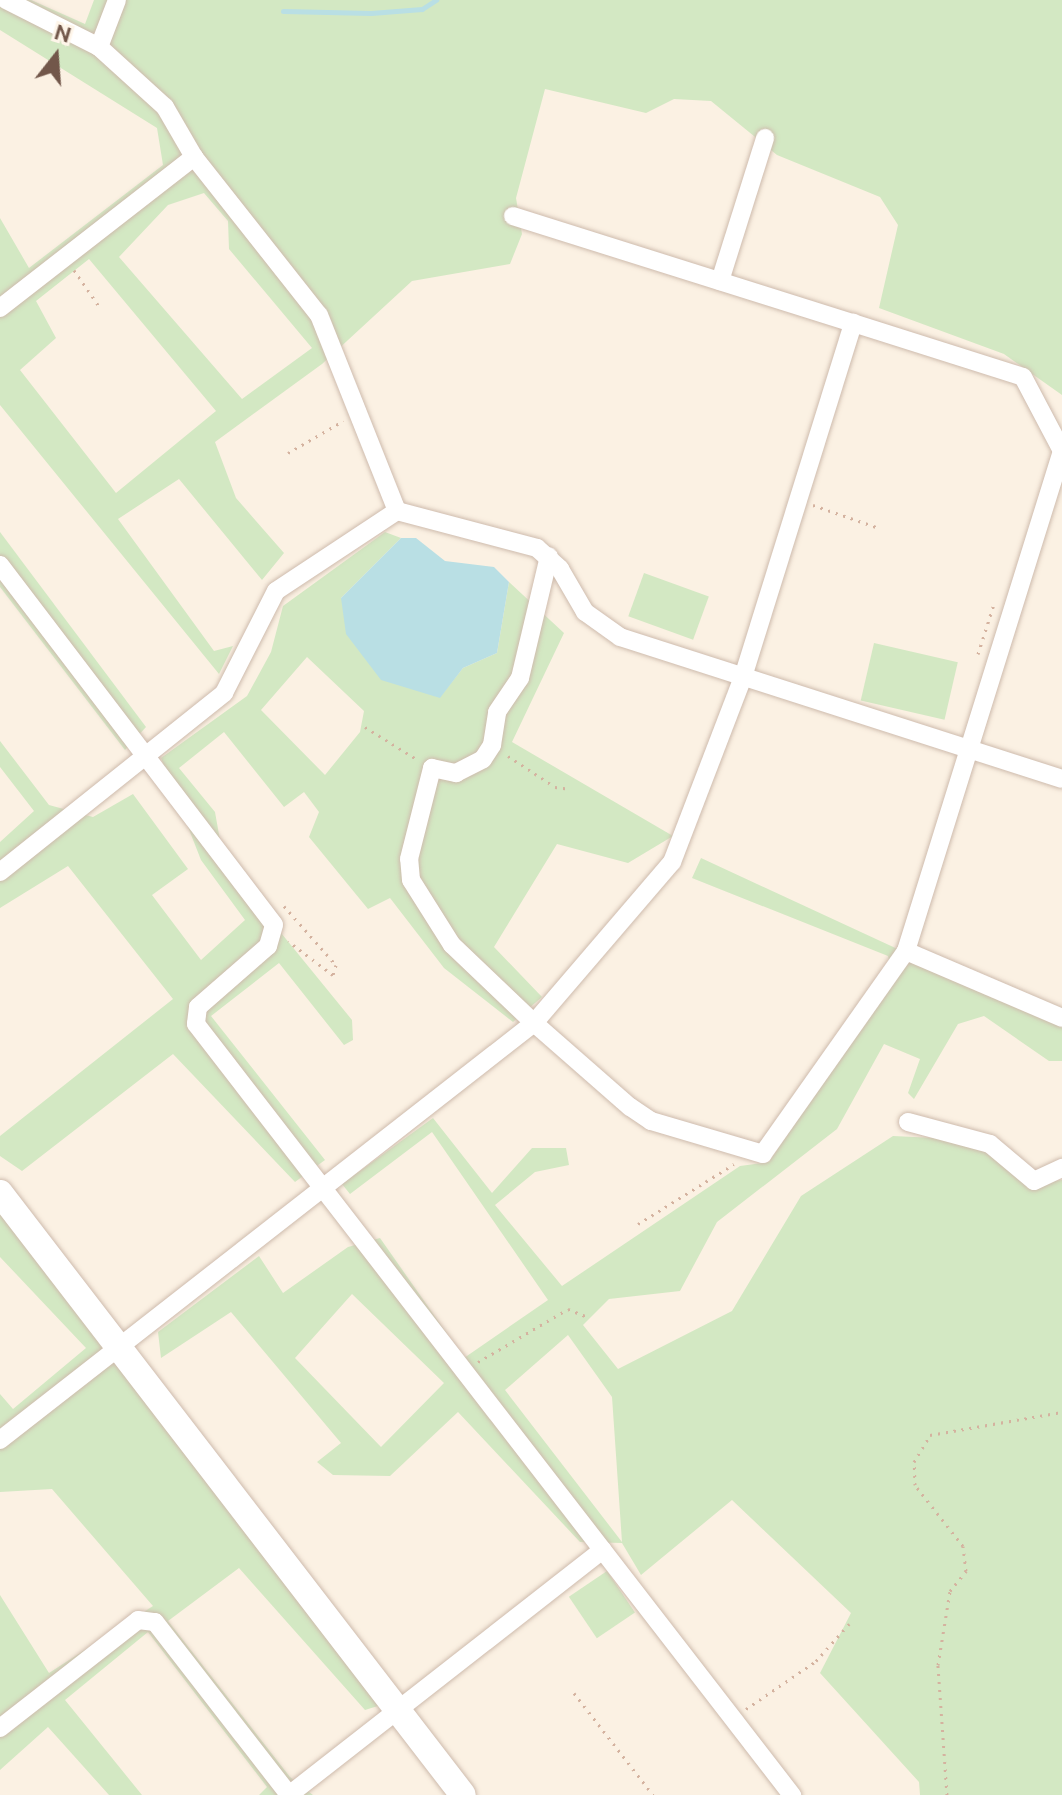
<!DOCTYPE html>
<style>
body{margin:0}
#map{position:relative;width:1062px;height:1795px;overflow:hidden;background:#fbf1e3;font-family:Ubuntu,sans-serif}
div>[style]{position:absolute}
[style*='--x']{left:calc(var(--x)*1px);top:calc(var(--y)*1px);width:calc(var(--w)*1px);rotate:calc(var(--a)*1deg)}
.green>*{inset:0;background:#d3e8c3;transform-origin:0 0}
.water>*{inset:0;background:#b9dfe4}
.stream>*{height:5px;margin:-2.5px;padding:0 2.5px;transform-origin:2.5px;border-radius:2.5px;background:#b9dfe4}
.path>*{height:3px;margin-top:-1.5px;transform-origin:0;background:repeating-linear-gradient(90deg,#d4b29f 0 2px,transparent 0 8px)}
.roads{filter:drop-shadow(0 0 2px #cebbad) drop-shadow(0 0 2px #cebbad)}
.street>*{height:18px;margin:-9px;padding:0 9px;transform-origin:9px;border-radius:9px;background:#fff}
.secondary>*{height:26px;margin:-13px;padding:0 13px;transform-origin:13px;border-radius:13px;background:#fff}
span{translate:-50% -50%;white-space:nowrap;text-align:center;line-height:1.15;-webkit-text-stroke:6px #fef5e9;paint-order:stroke}
.north{position:absolute;left:16px;top:16px;width:80px;height:80px;-webkit-text-stroke:6px #fef5e9;paint-order:stroke;rotate:17deg;font-size:22px;font-weight:700;line-height:32px;text-align:center;color:#72574a}
.north::after{content:'';display:block;margin:auto;width:28px;height:36px;background:#72574a;clip-path:polygon(50% 0,100% 100%,50% 72%,0 100%)}
</style>
<div id="map">
<div class="green">
<i style="clip-path:polygon(evenodd,0 0,31px 0,85px 24px,94px 0,1062px 0,1062px 395px,1004px 354px,879px 308px,898px 225px,880px 197px,777px 155px,711px 101px,674px 99px,646px 113px,545px 89px,516px 198px,522px 234px,510px 264px,412px 281px,322px 364px,215px 442px,236px 498px,284px 553px,262px 580px,179px 479px,118px 519px,214px 651px,233px 646px,219px 674px,0 405px,0 218px,29px 268px,163px 165px,157px 128px,0 30px,0 0,204px 193px,228px 221px,229px 249px,312px 348px,242px 399px,119px 257px,168px 205px,204px 193px,0 0,89px 259px,216px 411px,116px 493px,20px 370px,56px 338px,36px 301px,89px 259px)"></i>
<i style="clip-path:polygon(0 532px,146px 727px,125px 750px,0 587px)"></i>
<i style="clip-path:polygon(evenodd,385px 532px,401px 538px,341px 598px,440px 697px,463px 668px,497px 653px,509px 582px,564px 633px,512px 742px,673px 836px,628px 863px,557px 844px,494px 947px,542px 997px,513px 1022px,444px 968px,390px 898px,368px 909px,309px 837px,319px 812px,304px 792px,284px 807px,224px 732px,179px 768px,215px 812px,224px 863px,352px 1020px,353px 1040px,344px 1045px,279px 963px,211px 1016px,325px 1160px,295px 1182px,173px 1054px,22px 1171px,0 1156px,0 1136px,173px 999px,68px 866px,0 908px,0 842px,34px 811px,0 767px,0 741px,49px 805px,93px 817px,133px 794px,188px 869px,152px 895px,201px 960px,245px 920px,201px 860px,161px 758px,247px 696px,271px 652px,283px 606px,385px 532px,307px 657px,364px 711px,360px 732px,325px 775px,261px 710px,307px 657px)"></i>
<i style="left:644px;top:573px;width:69px;height:46px;rotate:20deg"></i>
<i style="left:874px;top:643px;width:86px;height:59px;rotate:13deg"></i>
<i style="clip-path:polygon(evenodd,701px 858px,1062px 1025px,1062px 1061px,1049px 1061px,984px 1016px,958px 1024px,914px 1099px,908px 1093px,920px 1059px,884px 1044px,837px 1129px,717px 1222px,680px 1291px,609px 1299px,583px 1325px,618px 1369px,732px 1311px,801px 1196px,893px 1136px,978px 1140px,1027px 1184px,1062px 1180px,1062px 1795px,920px 1795px,919px 1782px,820px 1673px,851px 1613px,732px 1500px,641px 1575px,622px 1543px,580px 1542px,458px 1412px,390px 1476px,333px 1475px,317px 1462px,341px 1443px,231px 1312px,161px 1358px,158px 1332px,259px 1256px,283px 1293px,348px 1247px,380px 1238px,464px 1358px,548px 1300px,432px 1132px,350px 1194px,342px 1184px,433px 1118px,492px 1193px,532px 1148px,566px 1148px,569px 1165px,535px 1172px,495px 1205px,562px 1286px,740px 1166px,769px 1162px,893px 976px,888px 956px,692px 878px,701px 858px,352px 1294px,444px 1383px,381px 1447px,295px 1358px,352px 1294px,701px 858px,568px 1335px,612px 1397px,622px 1542px,505px 1390px,568px 1335px)"></i>
<i style="clip-path:polygon(0 1213px,381px 1705px,365px 1710px,239px 1568px,168px 1621px,290px 1777px,313px 1795px,259px 1795px,267px 1787px,148px 1632px,65px 1700px,142px 1795px,109px 1795px,48px 1727px,0 1770px,0 1595px,49px 1673px,153px 1606px,52px 1489px,0 1492px,0 1394px,13px 1409px,86px 1348px,0 1257px)"></i>
<i style="left:607px;top:1571px;width:50px;height:46px;rotate:56deg"></i>
</div>
<div class="water">
<i style="clip-path:polygon(401px 538px,416px 538px,445px 561px,494px 567px,509px 582px,497px 653px,463px 668px,440px 698px,381px 680px,346px 634px,341px 598px)"></i>
</div>
<div class="stream">
<i style="--x:283;--y:11;--w:88;--a:1.3"></i>
<i style="--x:371;--y:13;--w:51;--a:-4.5"></i>
<i style="--x:422;--y:9;--w:17;--a:-33"></i>
</div>
<div class="path">
<i style="--x:74;--y:270;--w:47;--a:55.3"></i>
<i style="--x:288;--y:453;--w:64;--a:-30.2"></i>
<i style="--x:813;--y:505;--w:70;--a:19.2"></i>
<i style="--x:978;--y:654;--w:52;--a:-72.3"></i>
<i style="--x:365;--y:727;--w:62;--a:31.9"></i>
<i style="--x:508;--y:756;--w:56;--a:33.4"></i>
<i style="--x:555;--y:787;--w:16;--a:7"></i>
<i style="--x:284;--y:906;--w:79;--a:48.6"></i>
<i style="--x:336;--y:965;--w:10;--a:107"></i>
<i style="--x:333;--y:975;--w:56;--a:-142.9"></i>
<i style="--x:638;--y:1224;--w:113;--a:-32"></i>
<i style="--x:478;--y:1362;--w:104;--a:-30.5"></i>
<i style="--x:568;--y:1309;--w:22;--a:22"></i>
<i style="--x:574;--y:1693;--w:129;--a:52.2"></i>
<i style="--x:746;--y:1709;--w:85;--a:-34.4"></i>
<i style="--x:816;--y:1661;--w:50;--a:-48.3"></i>
<i style="--x:947;--y:1795;--w:130;--a:-94"></i>
<i style="--x:938;--y:1665;--w:75;--a:-80.8"></i>
<i style="--x:950;--y:1591;--w:26;--a:-51"></i>
<i style="--x:966;--y:1571;--w:25;--a:-97"></i>
<i style="--x:963;--y:1546;--w:78;--a:-128.2"></i>
<i style="--x:915;--y:1485;--w:23;--a:-92"></i>
<i style="--x:914;--y:1462;--w:31;--a:-59"></i>
<i style="--x:930;--y:1435;--w:134;--a:-9.9"></i>
</div>
<div class="roads">
<div class="street">
<i style="--x:6;--y:0;--w:104;--a:26.8"></i>
<i style="--x:99;--y:47;--w:89;--a:42.3"></i>
<i style="--x:165;--y:107;--w:58;--a:59.9"></i>
<i style="--x:194;--y:157;--w:201;--a:51.7"></i>
<i style="--x:319;--y:315;--w:211;--a:68.3"></i>
<i style="--x:99;--y:47;--w:50;--a:-69"></i>
<i style="--x:513;--y:216;--w:356;--a:17.5"></i>
<i style="--x:720;--y:281;--w:150;--a:-72.5"></i>
<i style="--x:0;--y:308;--w:246;--a:-37.9"></i>
<i style="--x:0;--y:565;--w:452;--a:52.7"></i>
<i style="--x:274;--y:925;--w:22;--a:106"></i>
<i style="--x:268;--y:946;--w:93;--a:138.9"></i>
<i style="--x:198;--y:1007;--w:17;--a:97"></i>
<i style="--x:196;--y:1024;--w:975;--a:52.3"></i>
<i style="--x:0;--y:872;--w:287;--a:-38.6"></i>
<i style="--x:224;--y:693;--w:114;--a:-63"></i>
<i style="--x:276;--y:591;--w:145;--a:-33.5"></i>
<i style="--x:397;--y:511;--w:145;--a:14.8"></i>
<i style="--x:537;--y:548;--w:31;--a:42"></i>
<i style="--x:560;--y:569;--w:50;--a:59.8"></i>
<i style="--x:585;--y:612;--w:43;--a:35.5"></i>
<i style="--x:620;--y:637;--w:464;--a:17.8"></i>
<i style="--x:906;--y:951;--w:170;--a:23.2"></i>
<i style="--x:908;--y:1122;--w:85;--a:15"></i>
<i style="--x:990;--y:1144;--w:57;--a:40.1"></i>
<i style="--x:1034;--y:1181;--w:31;--a:-25"></i>
<i style="--x:0;--y:1440;--w:678;--a:-37.99"></i>
<i style="--x:534;--y:1023;--w:212;--a:-49.4"></i>
<i style="--x:672;--y:862;--w:198;--a:-69"></i>
<i style="--x:743;--y:677;--w:371;--a:-72.7"></i>
<i style="--x:853;--y:323;--w:178;--a:17.6"></i>
<i style="--x:1023;--y:377;--w:84;--a:62.2"></i>
<i style="--x:1062;--y:451;--w:524;--a:107.33"></i>
<i style="--x:906;--y:951;--w:248;--a:125.2"></i>
<i style="--x:763;--y:1154;--w:117;--a:-163.6"></i>
<i style="--x:651;--y:1121;--w:25;--a:-146"></i>
<i style="--x:630;--y:1107;--w:128;--a:-138.8"></i>
<i style="--x:534;--y:1023;--w:113;--a:-136.4"></i>
<i style="--x:452;--y:945;--w:77;--a:-122.2"></i>
<i style="--x:411;--y:880;--w:21;--a:-95"></i>
<i style="--x:409;--y:859;--w:94;--a:-75.8"></i>
<i style="--x:432;--y:768;--w:25;--a:12"></i>
<i style="--x:456;--y:773;--w:30;--a:-27"></i>
<i style="--x:483;--y:759;--w:17;--a:-57"></i>
<i style="--x:492;--y:745;--w:33;--a:-81"></i>
<i style="--x:497;--y:712;--w:41;--a:-55.9"></i>
<i style="--x:520;--y:678;--w:125;--a:-76.6"></i>
<i style="--x:0;--y:1728;--w:175;--a:-38"></i>
<i style="--x:138;--y:1620;--w:17;--a:7"></i>
<i style="--x:155;--y:1622;--w:219;--a:52.2"></i>
<i style="--x:289;--y:1795;--w:398;--a:-38"></i>
</div>
<div class="secondary">
<i style="--x:0;--y:1193;--w:759;--a:52.44"></i>
</div>
</div>
<div class="north">N</div>
</div>
